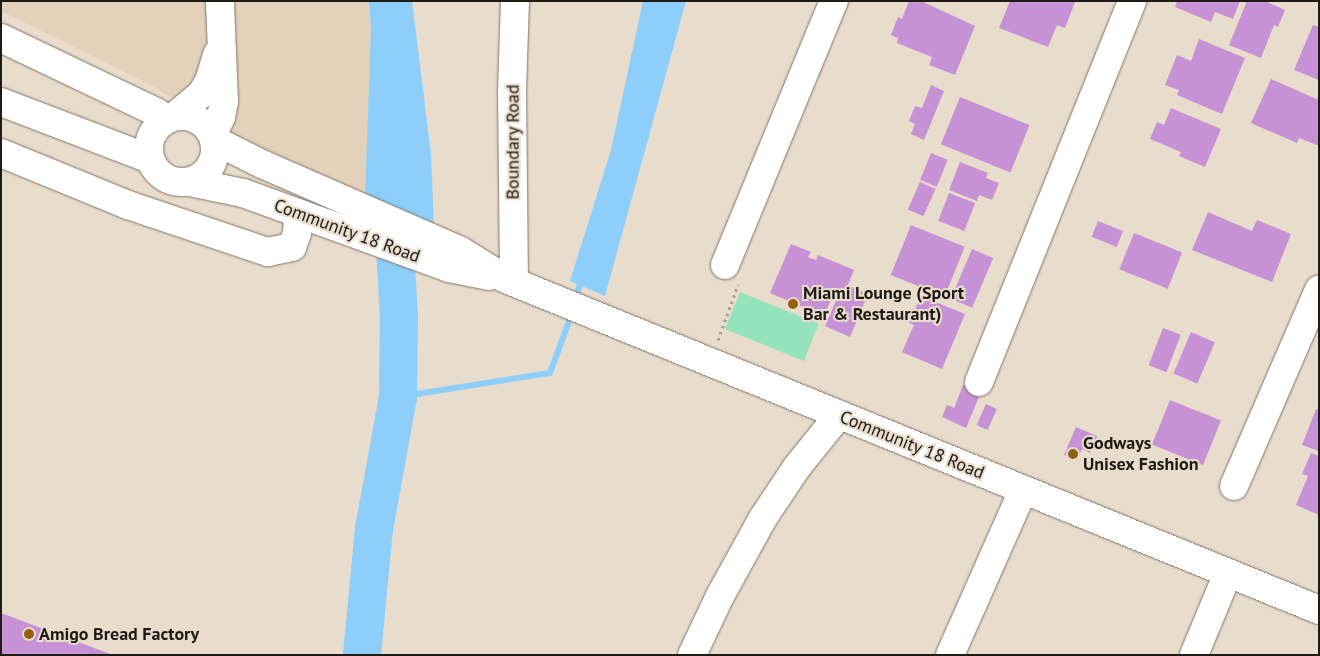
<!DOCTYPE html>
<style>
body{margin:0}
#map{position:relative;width:1320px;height:656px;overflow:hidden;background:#e8dccc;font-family:"PT Sans",sans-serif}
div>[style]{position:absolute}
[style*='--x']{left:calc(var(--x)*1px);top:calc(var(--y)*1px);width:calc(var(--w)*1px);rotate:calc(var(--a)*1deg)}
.built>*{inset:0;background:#e2d2bb}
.green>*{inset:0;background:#95e2bd;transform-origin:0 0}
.water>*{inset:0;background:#8ecefa}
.stream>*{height:6px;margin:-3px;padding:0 3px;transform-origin:3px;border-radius:3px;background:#8ecefa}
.river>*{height:38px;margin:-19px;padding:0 19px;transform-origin:19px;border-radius:19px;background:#8ecefa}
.building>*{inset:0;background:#c791d5;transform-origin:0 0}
.path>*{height:3px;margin-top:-1.5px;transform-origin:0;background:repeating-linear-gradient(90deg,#a79e91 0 2.5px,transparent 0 6.5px)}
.roads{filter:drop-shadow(0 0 1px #807567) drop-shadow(0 0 1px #807567)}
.minor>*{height:28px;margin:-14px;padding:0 14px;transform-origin:14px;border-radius:14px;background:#fff}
.major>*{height:28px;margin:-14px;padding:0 14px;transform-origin:14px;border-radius:14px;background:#fff}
.major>.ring{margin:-14px;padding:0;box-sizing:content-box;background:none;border:28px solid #fff;border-radius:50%}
.highway>*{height:28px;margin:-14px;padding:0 14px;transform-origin:14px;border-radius:14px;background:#fff}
.dots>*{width:14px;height:14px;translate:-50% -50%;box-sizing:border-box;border:2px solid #e8dccc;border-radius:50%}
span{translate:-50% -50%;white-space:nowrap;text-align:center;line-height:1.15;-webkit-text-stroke:4px #e8dccc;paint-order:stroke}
.street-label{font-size:18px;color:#1e1a14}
.poi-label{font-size:18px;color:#1e1a14;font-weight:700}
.left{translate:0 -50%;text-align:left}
.frame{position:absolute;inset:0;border:2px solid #1e1a14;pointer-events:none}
</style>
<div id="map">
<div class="built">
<i style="clip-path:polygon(1px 1px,369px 1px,371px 28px,365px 196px,270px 155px,150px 85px,1px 11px)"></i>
</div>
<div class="green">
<i style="left:740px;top:292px;width:85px;height:40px;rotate:22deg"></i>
</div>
<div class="water">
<i style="clip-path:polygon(369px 1px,412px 1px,431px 154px,434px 225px,365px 196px,371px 28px)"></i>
<i style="clip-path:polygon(643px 1px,686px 1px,605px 296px,570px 281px,611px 150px)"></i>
</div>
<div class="stream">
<i style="--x:578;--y:291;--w:14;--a:-73"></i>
<i style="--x:398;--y:397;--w:154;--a:-9"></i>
<i style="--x:550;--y:373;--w:61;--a:-69.8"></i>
</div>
<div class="river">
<i style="--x:362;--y:655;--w:127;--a:-84.6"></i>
<i style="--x:374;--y:529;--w:134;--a:-79.7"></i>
<i style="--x:398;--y:397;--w:80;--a:-89.3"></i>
<i style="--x:399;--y:317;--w:104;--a:-93.3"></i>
</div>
<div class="building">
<i style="clip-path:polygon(909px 1px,921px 1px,975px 26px,955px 75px,929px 65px,932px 57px,897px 43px,898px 38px,891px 35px,898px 17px,902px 19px)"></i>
<i style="clip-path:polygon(1010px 1px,1072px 1px,1075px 2px,1065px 28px,1057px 25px,1048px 47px,999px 28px)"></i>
<i style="clip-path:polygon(1177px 1px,1240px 1px,1233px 19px,1215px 12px,1211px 22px,1175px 7px)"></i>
<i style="clip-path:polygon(1247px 1px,1265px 1px,1285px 10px,1278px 27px,1274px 25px,1261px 58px,1229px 45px)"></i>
<i style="clip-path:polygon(1313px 25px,1319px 27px,1319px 80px,1294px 70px)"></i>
<i style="clip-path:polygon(1199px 39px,1245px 58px,1222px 114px,1177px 95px,1179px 90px,1165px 85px,1177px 55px,1191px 61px)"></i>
<i style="clip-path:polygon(1271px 79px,1319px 100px,1319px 146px,1299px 138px,1297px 143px,1251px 123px)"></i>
<i style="clip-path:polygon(931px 85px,944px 91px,924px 140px,911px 134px,915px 124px,909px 121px,915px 106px,922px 108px)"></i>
<i style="left:960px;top:97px;width:75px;height:51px;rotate:22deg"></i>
<i style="clip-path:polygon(1171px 108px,1221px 129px,1205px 167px,1179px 156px,1181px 152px,1150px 139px,1157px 122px,1164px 125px)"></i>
<i style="left:931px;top:153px;width:18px;height:29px;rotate:22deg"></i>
<i style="clip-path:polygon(960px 162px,988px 173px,986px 178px,999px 183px,992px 200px,979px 195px,977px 201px,949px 190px)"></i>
<i style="left:920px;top:182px;width:17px;height:30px;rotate:24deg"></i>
<i style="left:949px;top:193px;width:28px;height:30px;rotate:21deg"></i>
<i style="clip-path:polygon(1208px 212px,1252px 231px,1257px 220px,1291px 234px,1272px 282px,1192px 250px)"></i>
<i style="left:1098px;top:221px;width:27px;height:17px;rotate:22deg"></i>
<i style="left:911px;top:225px;width:58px;height:54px;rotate:22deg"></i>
<i style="left:1134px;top:233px;width:52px;height:39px;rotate:22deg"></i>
<i style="clip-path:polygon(791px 244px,811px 252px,808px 257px,816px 260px,818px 255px,854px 270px,842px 299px,833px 295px,824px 316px,770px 293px)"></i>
<i style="left:972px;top:249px;width:23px;height:54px;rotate:23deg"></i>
<i style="clip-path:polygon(849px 286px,868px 294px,850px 337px,825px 326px,837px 298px,843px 300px)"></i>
<i style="clip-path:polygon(921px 296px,965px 314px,942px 369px,902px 352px,914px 325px,909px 323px)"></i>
<i style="left:1163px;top:328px;width:19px;height:40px;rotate:21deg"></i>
<i style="left:1191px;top:332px;width:26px;height:45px;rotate:23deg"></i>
<i style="clip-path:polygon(963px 385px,981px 392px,966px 428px,942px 417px,947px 405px,954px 408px)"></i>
<i style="left:1170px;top:400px;width:55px;height:48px;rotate:22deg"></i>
<i style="left:986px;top:404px;width:12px;height:23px;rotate:24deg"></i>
<i style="clip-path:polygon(1316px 409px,1319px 410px,1319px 451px,1302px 445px)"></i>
<i style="clip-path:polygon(1076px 427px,1097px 436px,1090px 453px,1082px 449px,1077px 460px,1064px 455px)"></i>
<i style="clip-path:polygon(1311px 453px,1319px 456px,1319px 515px,1296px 505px,1308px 476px,1302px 474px)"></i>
<i style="clip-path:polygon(1px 613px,113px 655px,1px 655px)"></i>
</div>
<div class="path">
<i style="--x:718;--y:340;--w:59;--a:-70"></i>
</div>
<div class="roads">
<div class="minor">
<i style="--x:175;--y:116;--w:35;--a:-40"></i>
<i style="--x:202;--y:93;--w:14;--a:-60"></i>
<i style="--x:209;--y:81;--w:28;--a:-73"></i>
<i style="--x:213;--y:134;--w:19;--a:-65"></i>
<i style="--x:221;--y:117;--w:15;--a:-79"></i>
<i style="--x:224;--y:102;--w:101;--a:-92.3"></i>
<i style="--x:1;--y:153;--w:137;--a:22.3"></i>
<i style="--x:128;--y:205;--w:148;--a:18.6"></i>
<i style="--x:268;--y:252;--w:25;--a:-12"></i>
<i style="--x:292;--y:247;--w:15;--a:-70"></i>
<i style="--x:297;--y:233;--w:20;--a:-87"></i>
<i style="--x:725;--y:265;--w:286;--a:-67.6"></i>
<i style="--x:514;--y:282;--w:191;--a:-90.6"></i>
<i style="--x:512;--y:91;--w:90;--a:-88.1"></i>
<i style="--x:979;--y:382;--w:411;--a:-68.1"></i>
<i style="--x:1234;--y:486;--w:214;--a:-66.6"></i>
<i style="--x:692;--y:655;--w:65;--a:-64.6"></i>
<i style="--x:720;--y:596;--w:89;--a:-61.1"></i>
<i style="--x:763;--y:518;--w:61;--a:-56.3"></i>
<i style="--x:797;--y:467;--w:65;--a:-51.2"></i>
<i style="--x:950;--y:655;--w:180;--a:-66.1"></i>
<i style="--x:1194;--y:655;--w:89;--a:-67.5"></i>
</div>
<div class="major">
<i class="ring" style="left:149px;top:116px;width:38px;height:38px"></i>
<i style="--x:214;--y:140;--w:54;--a:26.6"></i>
<i style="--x:262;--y:164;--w:215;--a:23.6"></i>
<i style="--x:459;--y:250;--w:55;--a:31.7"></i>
<i style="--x:506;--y:279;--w:878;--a:22.15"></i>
<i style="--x:190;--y:182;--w:54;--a:11.7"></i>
<i style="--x:243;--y:193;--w:219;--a:20"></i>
<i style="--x:449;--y:268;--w:41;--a:11.3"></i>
</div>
<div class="highway">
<i style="--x:1;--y:38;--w:172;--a:25.5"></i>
<i style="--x:156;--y:112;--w:13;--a:32"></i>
<i style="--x:1;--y:102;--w:160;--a:20.9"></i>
</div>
</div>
<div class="dots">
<i style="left:793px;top:304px;background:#926110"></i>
<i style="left:1073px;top:454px;background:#926110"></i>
<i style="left:29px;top:634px;background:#926110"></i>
</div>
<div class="street-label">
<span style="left:513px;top:142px;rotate:-90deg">Boundary Road</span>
<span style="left:347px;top:231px;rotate:20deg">Community 18 Road</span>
<span style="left:912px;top:445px;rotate:22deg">Community 18 Road</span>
</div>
<div class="poi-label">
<span class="left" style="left:803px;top:304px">Miami Lounge (Sport<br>Bar &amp; Restaurant)</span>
<span class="left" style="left:1083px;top:454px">Godways<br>Unisex Fashion</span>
<span class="left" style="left:39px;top:634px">Amigo Bread Factory</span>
</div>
<div class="frame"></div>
</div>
